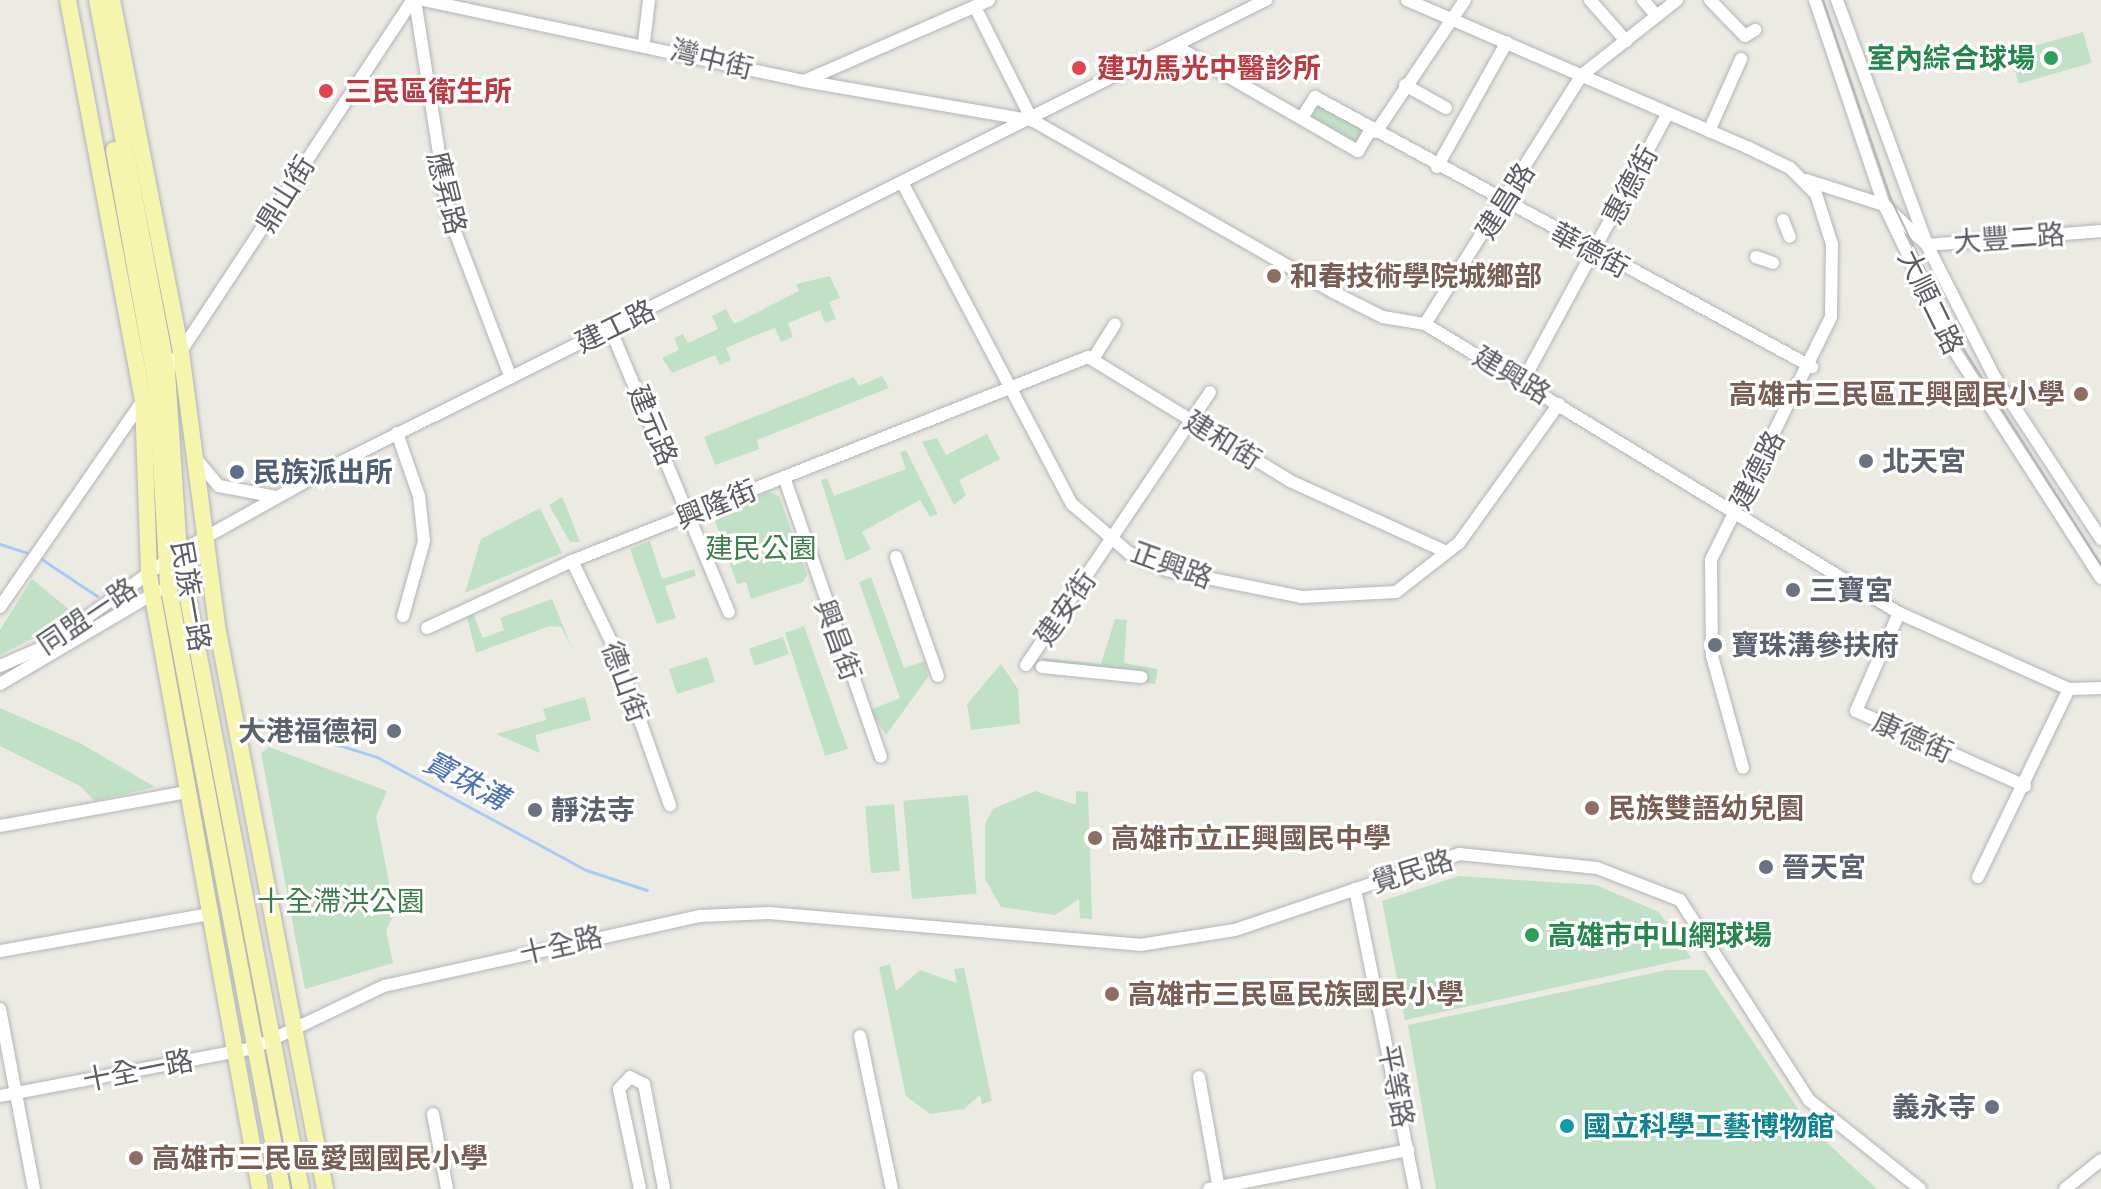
<!DOCTYPE html>
<meta charset="utf-8">
<style>
body{margin:0}
#map{position:relative;width:2101px;height:1189px;overflow:hidden;background:#ecebe3;font-family:"Archivo Narrow","Noto Sans TC",sans-serif}
div>[style]{position:absolute}
[style*='--x']{left:calc(var(--x)*1px);top:calc(var(--y)*1px);width:calc(var(--w)*1px);rotate:calc(var(--a)*1deg)}
.green>*{inset:0;background:#c1e1c6;transform-origin:0 0}
.stream>*{height:3px;margin:-1.5px;padding:0 1.5px;transform-origin:1.5px;border-radius:1.5px;background:#a9c9f6}
.roads{filter:drop-shadow(0 0 2px #b3b4b9) drop-shadow(0 0 2px #b3b4b9)}
.minor>*{height:12px;margin:-6px;padding:0 6px;transform-origin:6px;border-radius:6px;background:#fff}
.major>*{height:16px;margin:-8px;padding:0 8px;transform-origin:8px;border-radius:8px;background:#f6f5ad}
.tram>*{height:2px;margin:-1px;padding:0 1px;transform-origin:1px;border-radius:1px;background:#b3b4b4}
.dots>*{width:22px;height:22px;translate:-50% -50%;box-sizing:border-box;border:4px solid #fff;border-radius:50%}
span{translate:-50% -50%;white-space:nowrap;text-align:center;line-height:1.15;-webkit-text-stroke:6px #fff;paint-order:stroke}
.leisure-label{font-size:28px;color:#27864d;font-weight:700}
.right{translate:-100% -50%;text-align:right}
.left{translate:0 -50%;text-align:left}
.street-label{font-size:28px;color:#5b5d62}
.health-label{font-size:28px;color:#be3a42;font-weight:700}
.education-label{font-size:28px;color:#785e54;font-weight:700}
.worship-label{font-size:28px;color:#5b616d;font-weight:700}
.service-label{font-size:28px;color:#4e5e75;font-weight:700}
.park-label{font-size:28px;color:#3d7e4a}
.culture-label{font-size:28px;color:#0d838f;font-weight:700}
.water-label{font-size:30px;color:#4f72b6;font-style:italic}
</style>
<div id="map">
<div class="green">
<i style="left:2083px;top:32px;width:32px;height:76px;rotate:74deg"></i>
<i style="left:1318px;top:104px;width:55px;height:16px;rotate:29deg"></i>
<i style="clip-path:polygon(830px 276px,840px 298px,829px 302px,836px 319px,825px 323px,820px 310px,788px 323px,793px 337px,781px 342px,775px 328px,754px 336px,726px 348px,731px 360px,720px 365px,715px 355px,672px 373px,662px 358px,679px 350px,674px 338px,683px 334px,688px 343px,718px 329px,712px 316px,726px 309px,734px 324px,799px 291px,796px 284px)"></i>
<i style="clip-path:polygon(882px 376px,889px 388px,757px 440px,759px 449px,715px 465px,704px 437px,854px 377px,859px 386px)"></i>
<i style="clip-path:polygon(987px 434px,1000px 459px,959px 480px,966px 495px,954px 505px,922px 442px,937px 438px,946px 455px)"></i>
<i style="clip-path:polygon(906px 450px,938px 514px,930px 517px,920px 500px,862px 532px,871px 549px,846px 561px,821px 480px,827px 478px,834px 496px,906px 469px,900px 452px)"></i>
<i style="clip-path:polygon(769px 492px,779px 496px,807px 575px,803px 582px,751px 599px,746px 582px,737px 584px,715px 521px,717px 513px)"></i>
<i style="clip-path:polygon(562px 497px,566px 506px,580px 542px,570px 542px,549px 505px)"></i>
<i style="clip-path:polygon(540px 508px,562px 553px,465px 593px,481px 539px)"></i>
<i style="clip-path:polygon(650px 541px,662px 579px,694px 569px,696px 576px,665px 586px,676px 618px,657px 624px,630px 549px)"></i>
<i style="clip-path:polygon(871px 577px,904px 668px,925px 661px,928px 677px,886px 735px,870px 710px,900px 698px,859px 582px)"></i>
<i style="clip-path:polygon(32px 579px,77px 616px,0 655px,0 630px)"></i>
<i style="clip-path:polygon(552px 599px,572px 648px,561px 627px,550px 626px,476px 653px,467px 617px,472px 611px,483px 638px,504px 630px,500px 618px)"></i>
<i style="clip-path:polygon(1115px 619px,1127px 620px,1124px 663px,1158px 669px,1155px 684px,1042px 673px,1043px 658px,1101px 664px)"></i>
<i style="clip-path:polygon(804px 626px,848px 749px,825px 756px,785px 633px)"></i>
<i style="left:783px;top:637px;width:18px;height:36px;rotate:71deg"></i>
<i style="left:707px;top:657px;width:26px;height:40px;rotate:72deg"></i>
<i style="clip-path:polygon(1001px 664px,1018px 689px,1020px 724px,971px 730px,967px 704px)"></i>
<i style="clip-path:polygon(585px 697px,591px 720px,535px 735px,540px 753px,496px 734px,546px 720px,543px 709px)"></i>
<i style="clip-path:polygon(0 708px,80px 743px,155px 787px,95px 801px,80px 786px,0 746px)"></i>
<i style="clip-path:polygon(269px 747px,387px 791px,376px 816px,395px 913px,386px 930px,393px 963px,305px 989px,261px 753px)"></i>
<i style="clip-path:polygon(1076px 791px,1088px 792px,1092px 919px,1080px 918px,1079px 899px,1055px 915px,1001px 907px,985px 879px,985px 824px,993px 809px,1035px 791px,1076px 805px)"></i>
<i style="left:968px;top:795px;width:99px;height:65px;rotate:85deg"></i>
<i style="left:894px;top:804px;width:67px;height:29px;rotate:85deg"></i>
<i style="clip-path:polygon(1459px 876px,1596px 885px,1659px 912px,1691px 958px,1405px 1020px,1382px 901px)"></i>
<i style="clip-path:polygon(890px 964px,896px 991px,920px 970px,957px 983px,954px 969px,964px 968px,992px 1101px,982px 1104px,980px 1095px,964px 1109px,930px 1114px,906px 1096px,879px 967px)"></i>
<i style="clip-path:polygon(1667px 970px,1705px 970px,1811px 1128px,1877px 1189px,1436px 1189px,1408px 1025px)"></i>
</div>
<div class="stream">
<i style="--x:0;--y:544;--w:32;--a:18"></i>
<i style="--x:40;--y:558;--w:69;--a:33.7"></i>
<i style="--x:259;--y:720;--w:124;--a:17.4"></i>
<i style="--x:377;--y:757;--w:238;--a:28.4"></i>
<i style="--x:586;--y:870;--w:64;--a:18.2"></i>
</div>
<div class="roads">
<div class="minor">
<i style="--x:415;--y:0;--w:219;--a:81.1"></i>
<i style="--x:449;--y:216;--w:173;--a:69.1"></i>
<i style="--x:423;--y:0;--w:390;--a:12"></i>
<i style="--x:804;--y:81;--w:202;--a:-23.6"></i>
<i style="--x:1407;--y:0;--w:370;--a:23.4"></i>
<i style="--x:1747;--y:147;--w:48;--a:26"></i>
<i style="--x:1790;--y:168;--w:37;--a:45"></i>
<i style="--x:1816;--y:194;--w:52;--a:72.3"></i>
<i style="--x:1832;--y:244;--w:73;--a:90.8"></i>
<i style="--x:1831;--y:317;--w:271;--a:116.3"></i>
<i style="--x:1711;--y:560;--w:96;--a:89.4"></i>
<i style="--x:1712;--y:656;--w:116;--a:74.5"></i>
<i style="--x:1590;--y:0;--w:55;--a:48.7"></i>
<i style="--x:1643;--y:0;--w:21;--a:49"></i>
<i style="--x:1710;--y:0;--w:50;--a:45.8"></i>
<i style="--x:1745;--y:36;--w:12;--a:-31"></i>
<i style="--x:1815;--y:0;--w:216;--a:71.4"></i>
<i style="--x:1884;--y:205;--w:161;--a:64.2"></i>
<i style="--x:1954;--y:350;--w:271;--a:57.2"></i>
<i style="--x:1837;--y:0;--w:261;--a:69.8"></i>
<i style="--x:1927;--y:245;--w:147;--a:62.9"></i>
<i style="--x:1994;--y:376;--w:195;--a:56.7"></i>
<i style="--x:975;--y:7;--w:127;--a:63.2"></i>
<i style="--x:1032;--y:120;--w:347;--a:29.7"></i>
<i style="--x:1333;--y:292;--w:56;--a:26.6"></i>
<i style="--x:1383;--y:317;--w:43;--a:9.5"></i>
<i style="--x:1425;--y:324;--w:555;--a:31.37"></i>
<i style="--x:1899;--y:613;--w:186;--a:24.1"></i>
<i style="--x:2069;--y:689;--w:32;--a:-2"></i>
<i style="--x:644;--y:42;--w:42;--a:-83.2"></i>
<i style="--x:1177;--y:47;--w:209;--a:29.9"></i>
<i style="--x:1358;--y:151;--w:26;--a:-59"></i>
<i style="--x:804;--y:81;--w:228;--a:9.8"></i>
<i style="--x:1405;--y:85;--w:47;--a:29.3"></i>
<i style="--x:1302;--y:118;--w:25;--a:-58"></i>
<i style="--x:1315;--y:97;--w:566;--a:28.51"></i>
<i style="--x:1709;--y:131;--w:79;--a:-66"></i>
<i style="--x:1376;--y:132;--w:159;--a:-56"></i>
<i style="--x:1437;--y:167;--w:143;--a:-60.8"></i>
<i style="--x:1806;--y:180;--w:82;--a:17.8"></i>
<i style="--x:1884;--y:205;--w:59;--a:42.9"></i>
<i style="--x:1927;--y:245;--w:175;--a:-4.6"></i>
<i style="--x:903;--y:184;--w:362;--a:62.2"></i>
<i style="--x:1072;--y:504;--w:75;--a:40.7"></i>
<i style="--x:1129;--y:553;--w:42;--a:24.1"></i>
<i style="--x:1167;--y:570;--w:138;--a:11.3"></i>
<i style="--x:1302;--y:597;--w:94;--a:-3"></i>
<i style="--x:1396;--y:592;--w:80;--a:-37.9"></i>
<i style="--x:1459;--y:543;--w:171;--a:-54.3"></i>
<i style="--x:1783;--y:220;--w:18;--a:68"></i>
<i style="--x:1756;--y:257;--w:18;--a:19"></i>
<i style="--x:1425;--y:324;--w:294;--a:-57.8"></i>
<i style="--x:1582;--y:75;--w:121;--a:-38.3"></i>
<i style="--x:610;--y:328;--w:308;--a:67.3"></i>
<i style="--x:1093;--y:359;--w:41;--a:-57.8"></i>
<i style="--x:164;--y:377;--w:452;--a:-56.6"></i>
<i style="--x:1523;--y:381;--w:302;--a:-61.6"></i>
<i style="--x:397;--y:433;--w:67;--a:70.8"></i>
<i style="--x:419;--y:496;--w:45;--a:83.7"></i>
<i style="--x:424;--y:541;--w:78;--a:105.6"></i>
<i style="--x:197;--y:460;--w:34;--a:50"></i>
<i style="--x:219;--y:486;--w:58;--a:10.9"></i>
<i style="--x:784;--y:477;--w:296;--a:70.9"></i>
<i style="--x:896;--y:557;--w:126;--a:70.6"></i>
<i style="--x:572;--y:561;--w:96;--a:64"></i>
<i style="--x:614;--y:647;--w:168;--a:70.5"></i>
<i style="--x:179;--y:575;--w:41;--a:-54"></i>
<i style="--x:0;--y:607;--w:253;--a:-55.3"></i>
<i style="--x:1899;--y:613;--w:107;--a:113.7"></i>
<i style="--x:1856;--y:711;--w:185;--a:23.9"></i>
<i style="--x:427;--y:628;--w:160;--a:-24.8"></i>
<i style="--x:572;--y:561;--w:555;--a:-21.57"></i>
<i style="--x:1088;--y:357;--w:237;--a:31.5"></i>
<i style="--x:1290;--y:481;--w:167;--a:24.4"></i>
<i style="--x:1026;--y:665;--w:329;--a:-56"></i>
<i style="--x:0;--y:666;--w:50;--a:-23.5"></i>
<i style="--x:46;--y:646;--w:163;--a:-35.3"></i>
<i style="--x:179;--y:552;--w:179;--a:-29.1"></i>
<i style="--x:335;--y:465;--w:1041;--a:-26.54"></i>
<i style="--x:1042;--y:667;--w:100;--a:5.8"></i>
<i style="--x:0;--y:684;--w:183;--a:-30.5"></i>
<i style="--x:0;--y:826;--w:191;--a:-10.3"></i>
<i style="--x:1978;--y:877;--w:209;--a:-64.2"></i>
<i style="--x:1355;--y:889;--w:306;--a:78.7"></i>
<i style="--x:0;--y:951;--w:213;--a:-10"></i>
<i style="--x:0;--y:1009;--w:183;--a:79.3"></i>
<i style="--x:860;--y:1036;--w:156;--a:78.2"></i>
<i style="--x:1199;--y:1077;--w:114;--a:79.9"></i>
<i style="--x:0;--y:1096;--w:258;--a:-10.7"></i>
<i style="--x:254;--y:1048;--w:144;--a:-25.5"></i>
<i style="--x:384;--y:986;--w:324;--a:-12.5"></i>
<i style="--x:700;--y:916;--w:69;--a:-2.5"></i>
<i style="--x:769;--y:913;--w:372;--a:4.9"></i>
<i style="--x:1140;--y:945;--w:96;--a:-9"></i>
<i style="--x:1235;--y:930;--w:237;--a:-18.7"></i>
<i style="--x:1459;--y:854;--w:139;--a:5.8"></i>
<i style="--x:1597;--y:868;--w:89;--a:21.1"></i>
<i style="--x:1680;--y:900;--w:238;--a:57.2"></i>
<i style="--x:1809;--y:1100;--w:142;--a:38.7"></i>
<i style="--x:433;--y:1114;--w:76;--a:79.4"></i>
<i style="--x:640;--y:1189;--w:102;--a:-101.9"></i>
<i style="--x:619;--y:1089;--w:16;--a:-47"></i>
<i style="--x:630;--y:1077;--w:16;--a:27"></i>
<i style="--x:644;--y:1084;--w:107;--a:79.2"></i>
<i style="--x:1209;--y:1189;--w:203;--a:-11.1"></i>
<i style="--x:2065;--y:1189;--w:46;--a:-38.9"></i>
</div>
<div class="major">
<i style="--x:68;--y:0;--w:407;--a:79.4"></i>
<i style="--x:143;--y:400;--w:175;--a:88"></i>
<i style="--x:149;--y:575;--w:624;--a:79.75"></i>
<i style="--x:97;--y:0;--w:379;--a:79.3"></i>
<i style="--x:167;--y:372;--w:180;--a:86.2"></i>
<i style="--x:179;--y:552;--w:649;--a:79.16"></i>
<i style="--x:112;--y:0;--w:359;--a:78.9"></i>
<i style="--x:181;--y:352;--w:276;--a:82.5"></i>
<i style="--x:217;--y:626;--w:573;--a:79.14"></i>
<i style="--x:114;--y:150;--w:242;--a:79.8"></i>
<i style="--x:157;--y:388;--w:196;--a:86.8"></i>
<i style="--x:168;--y:584;--w:616;--a:79.33"></i>
</div>
</div>
<div class="tram">
<i style="--x:1823;--y:0;--w:208;--a:71.2"></i>
<i style="--x:1890;--y:197;--w:164;--a:64.4"></i>
<i style="--x:1961;--y:345;--w:261;--a:57.5"></i>
</div>
<div class="dots">
<i style="left:2051px;top:58px;background:#2e9e5b"></i>
<i style="left:1079px;top:68px;background:#e0444e"></i>
<i style="left:326px;top:91px;background:#e0444e"></i>
<i style="left:1274px;top:276px;background:#8d6e63"></i>
<i style="left:2081px;top:394px;background:#8d6e63"></i>
<i style="left:1866px;top:461px;background:#6b7280"></i>
<i style="left:237px;top:472px;background:#5c6f8a"></i>
<i style="left:1793px;top:590px;background:#6b7280"></i>
<i style="left:1715px;top:645px;background:#6b7280"></i>
<i style="left:394px;top:731px;background:#6b7280"></i>
<i style="left:1592px;top:808px;background:#8d6e63"></i>
<i style="left:535px;top:810px;background:#6b7280"></i>
<i style="left:1095px;top:838px;background:#8d6e63"></i>
<i style="left:1766px;top:867px;background:#6b7280"></i>
<i style="left:1532px;top:935px;background:#2e9e5b"></i>
<i style="left:1112px;top:994px;background:#8d6e63"></i>
<i style="left:1992px;top:1107px;background:#6b7280"></i>
<i style="left:1567px;top:1126px;background:#0f9aa8"></i>
<i style="left:136px;top:1158px;background:#8d6e63"></i>
</div>
<div class="leisure-label">
<span class="right" style="left:2035px;top:58px">室內綜合球場</span>
<span class="left" style="left:1548px;top:935px">高雄市中山網球場</span>
</div>
<div class="street-label">
<span style="left:712px;top:59px;rotate:14deg">灣中街</span>
<span style="left:1630px;top:185px;rotate:-62deg">惠德街</span>
<span style="left:447px;top:193px;rotate:76deg">應昇路</span>
<span style="left:285px;top:194px;rotate:-58deg">鼎山街</span>
<span style="left:1505px;top:201px;rotate:-58deg">建昌路</span>
<span style="left:2009px;top:238px;rotate:-4deg">大豐二路</span>
<span style="left:1590px;top:250px;rotate:28deg">華德街</span>
<span style="left:1931px;top:302px;rotate:64deg">大順二路</span>
<span style="left:615px;top:326px;rotate:-26deg">建工路</span>
<span style="left:1512px;top:375px;rotate:31deg">建興路</span>
<span style="left:653px;top:425px;rotate:67deg">建元路</span>
<span style="left:1223px;top:440px;rotate:32deg">建和街</span>
<span style="left:1757px;top:470px;rotate:-63deg">建德路</span>
<span style="left:716px;top:504px;rotate:-22deg">興隆街</span>
<span style="left:1172px;top:565px;rotate:20deg">正興路</span>
<span style="left:191px;top:596px;rotate:80deg">民族一路</span>
<span style="left:1065px;top:608px;rotate:-55deg">建安街</span>
<span style="left:87px;top:616px;rotate:-34deg">同盟一路</span>
<span style="left:838px;top:640px;rotate:70deg">興昌街</span>
<span style="left:625px;top:682px;rotate:70deg">德山街</span>
<span style="left:1913px;top:737px;rotate:24deg">康德街</span>
<span style="left:1412px;top:871px;rotate:-17deg">覺民路</span>
<span style="left:561px;top:945px;rotate:-13deg">十全路</span>
<span style="left:138px;top:1070px;rotate:-11deg">十全一路</span>
<span style="left:1396px;top:1086px;rotate:79deg">平等路</span>
</div>
<div class="health-label">
<span class="left" style="left:1097px;top:68px">建功馬光中醫診所</span>
<span class="left" style="left:344px;top:91px">三民區衛生所</span>
</div>
<div class="education-label">
<span class="left" style="left:1290px;top:276px">和春技術學院城鄉部</span>
<span class="right" style="left:2065px;top:394px">高雄市三民區正興國民小學</span>
<span class="left" style="left:1608px;top:808px">民族雙語幼兒園</span>
<span class="left" style="left:1111px;top:838px">高雄市立正興國民中學</span>
<span class="left" style="left:1128px;top:994px">高雄市三民區民族國民小學</span>
<span class="left" style="left:152px;top:1158px">高雄市三民區愛國國民小學</span>
</div>
<div class="worship-label">
<span class="left" style="left:1882px;top:461px">北天宮</span>
<span class="left" style="left:1809px;top:590px">三寶宮</span>
<span class="left" style="left:1731px;top:645px">寶珠溝參扶府</span>
<span class="right" style="left:378px;top:731px">大港福德祠</span>
<span class="left" style="left:551px;top:810px">靜法寺</span>
<span class="left" style="left:1782px;top:867px">晉天宮</span>
<span class="right" style="left:1976px;top:1107px">義永寺</span>
</div>
<div class="service-label">
<span class="left" style="left:253px;top:472px">民族派出所</span>
</div>
<div class="park-label">
<span style="left:761px;top:548px">建民公園</span>
<span style="left:341px;top:901px">十全滯洪公園</span>
</div>
<div class="culture-label">
<span class="left" style="left:1583px;top:1126px">國立科學工藝博物館</span>
</div>
<div class="water-label">
<span style="left:466px;top:780px;rotate:28deg">寶珠溝</span>
</div>
</div>
